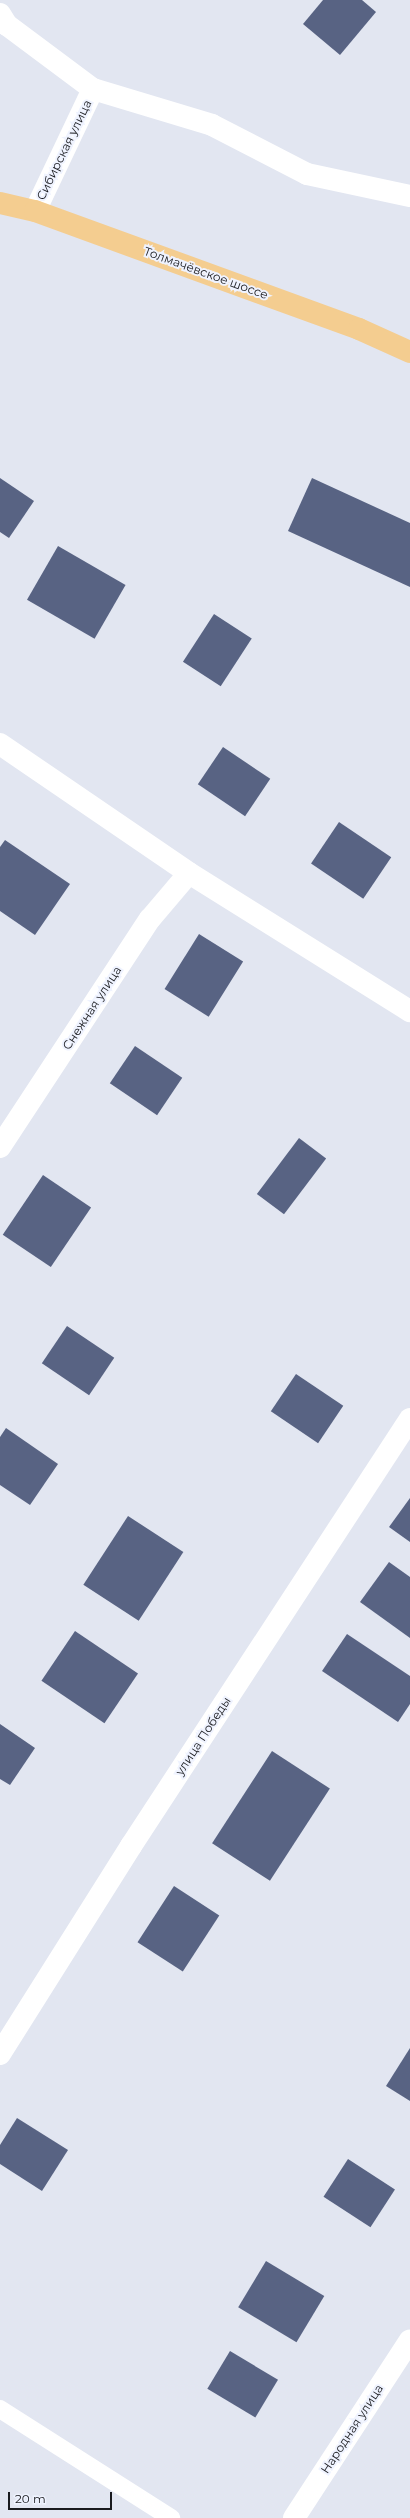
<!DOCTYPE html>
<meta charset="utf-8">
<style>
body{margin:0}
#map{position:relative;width:410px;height:2518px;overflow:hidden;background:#e2e6f1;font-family:Montserrat,sans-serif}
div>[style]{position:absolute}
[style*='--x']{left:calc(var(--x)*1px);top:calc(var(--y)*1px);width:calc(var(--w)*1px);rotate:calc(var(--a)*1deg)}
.building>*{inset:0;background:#586383;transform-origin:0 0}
.lane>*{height:18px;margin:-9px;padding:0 9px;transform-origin:9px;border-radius:9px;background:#fff}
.street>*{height:22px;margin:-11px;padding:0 11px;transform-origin:11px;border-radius:11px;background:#fff}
.primary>*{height:22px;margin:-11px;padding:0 11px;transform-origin:11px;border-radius:11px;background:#f4cd90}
span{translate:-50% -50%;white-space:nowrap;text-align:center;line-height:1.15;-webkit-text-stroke:4px #eff3ff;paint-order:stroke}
.street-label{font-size:12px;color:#191a1e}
.scale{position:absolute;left:8px;top:2492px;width:104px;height:18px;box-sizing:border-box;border:2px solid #191a1e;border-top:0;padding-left:5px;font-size:12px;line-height:14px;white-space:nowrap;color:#191a1e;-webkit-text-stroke:3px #eff3ff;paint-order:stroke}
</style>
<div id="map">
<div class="building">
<i style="clip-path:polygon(323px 0,362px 0,376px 12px,340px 55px,303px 24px)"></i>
<i style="clip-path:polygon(0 478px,34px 501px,9px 538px,0 532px)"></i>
<i style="clip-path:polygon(312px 478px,410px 523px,410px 587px,288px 531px)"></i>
<i style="left:58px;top:546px;width:78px;height:62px;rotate:30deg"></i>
<i style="left:214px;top:614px;width:45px;height:57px;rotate:33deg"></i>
<i style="left:223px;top:747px;width:57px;height:45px;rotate:34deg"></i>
<i style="left:339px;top:822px;width:63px;height:50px;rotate:34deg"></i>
<i style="clip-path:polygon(5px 840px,70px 884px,35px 935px,0 911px,0 847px)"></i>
<i style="left:199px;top:934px;width:52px;height:65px;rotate:32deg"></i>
<i style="left:135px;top:1046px;width:57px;height:45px;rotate:34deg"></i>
<i style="left:299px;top:1138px;width:34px;height:70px;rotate:37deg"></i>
<i style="left:43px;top:1175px;width:58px;height:72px;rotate:34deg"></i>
<i style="left:67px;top:1326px;width:57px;height:45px;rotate:34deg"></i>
<i style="left:296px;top:1374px;width:57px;height:45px;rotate:34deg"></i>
<i style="clip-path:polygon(6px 1428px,58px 1464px,30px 1505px,0 1485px,0 1437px)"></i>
<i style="clip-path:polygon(410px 1498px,410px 1542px,389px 1527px)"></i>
<i style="left:128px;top:1516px;width:66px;height:82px;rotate:33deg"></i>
<i style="clip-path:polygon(389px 1562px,410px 1577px,410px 1638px,360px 1602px)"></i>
<i style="left:75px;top:1631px;width:76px;height:60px;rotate:34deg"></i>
<i style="clip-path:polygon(347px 1634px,410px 1676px,410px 1704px,398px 1722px,322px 1671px)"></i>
<i style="clip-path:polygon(0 1724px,35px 1748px,10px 1785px,0 1779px)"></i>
<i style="left:272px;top:1751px;width:69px;height:110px;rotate:33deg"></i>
<i style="left:174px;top:1886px;width:54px;height:67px;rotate:33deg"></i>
<i style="clip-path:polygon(410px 2048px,410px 2101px,386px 2086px)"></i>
<i style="clip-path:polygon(17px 2118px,68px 2150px,42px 2191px,0 2164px,0 2145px)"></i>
<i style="left:348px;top:2159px;width:56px;height:45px;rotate:33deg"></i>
<i style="left:266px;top:2261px;width:68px;height:54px;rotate:31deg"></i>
<i style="left:230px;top:2351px;width:56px;height:44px;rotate:31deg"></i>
</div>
<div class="lane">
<i style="--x:0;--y:2409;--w:203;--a:32.5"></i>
</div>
<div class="street">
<i style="--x:0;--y:14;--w:13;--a:58"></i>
<i style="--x:7;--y:25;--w:107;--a:36.7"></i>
<i style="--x:93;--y:89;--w:135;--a:115.4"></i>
<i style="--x:93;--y:89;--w:124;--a:16.8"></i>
<i style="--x:212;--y:125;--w:107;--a:27.3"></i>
<i style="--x:307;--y:174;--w:105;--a:12.1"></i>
<i style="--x:0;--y:744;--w:229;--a:34.3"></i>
<i style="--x:189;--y:873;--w:261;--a:32"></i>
<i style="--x:0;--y:1147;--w:273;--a:-56.7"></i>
<i style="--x:150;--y:919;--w:60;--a:-49.7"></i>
<i style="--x:0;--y:2054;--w:246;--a:-57.8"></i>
<i style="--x:131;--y:1846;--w:510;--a:-56.84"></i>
<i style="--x:294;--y:2518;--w:212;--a:-56.9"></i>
</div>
<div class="primary">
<i style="--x:0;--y:203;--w:36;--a:13"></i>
<i style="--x:35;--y:211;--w:345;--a:20"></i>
<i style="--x:359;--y:329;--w:56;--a:24.3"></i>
</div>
<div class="street-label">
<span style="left:64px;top:150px;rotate:-64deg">Сибирская улица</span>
<span style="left:206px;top:273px;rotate:20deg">Толмачёвское шоссе</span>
<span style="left:92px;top:1008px;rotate:-57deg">Снежная улица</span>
<span style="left:203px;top:1736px;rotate:-57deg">улица Победы</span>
<span style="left:352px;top:2429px;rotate:-57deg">Народная улица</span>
</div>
<div class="scale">20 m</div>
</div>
